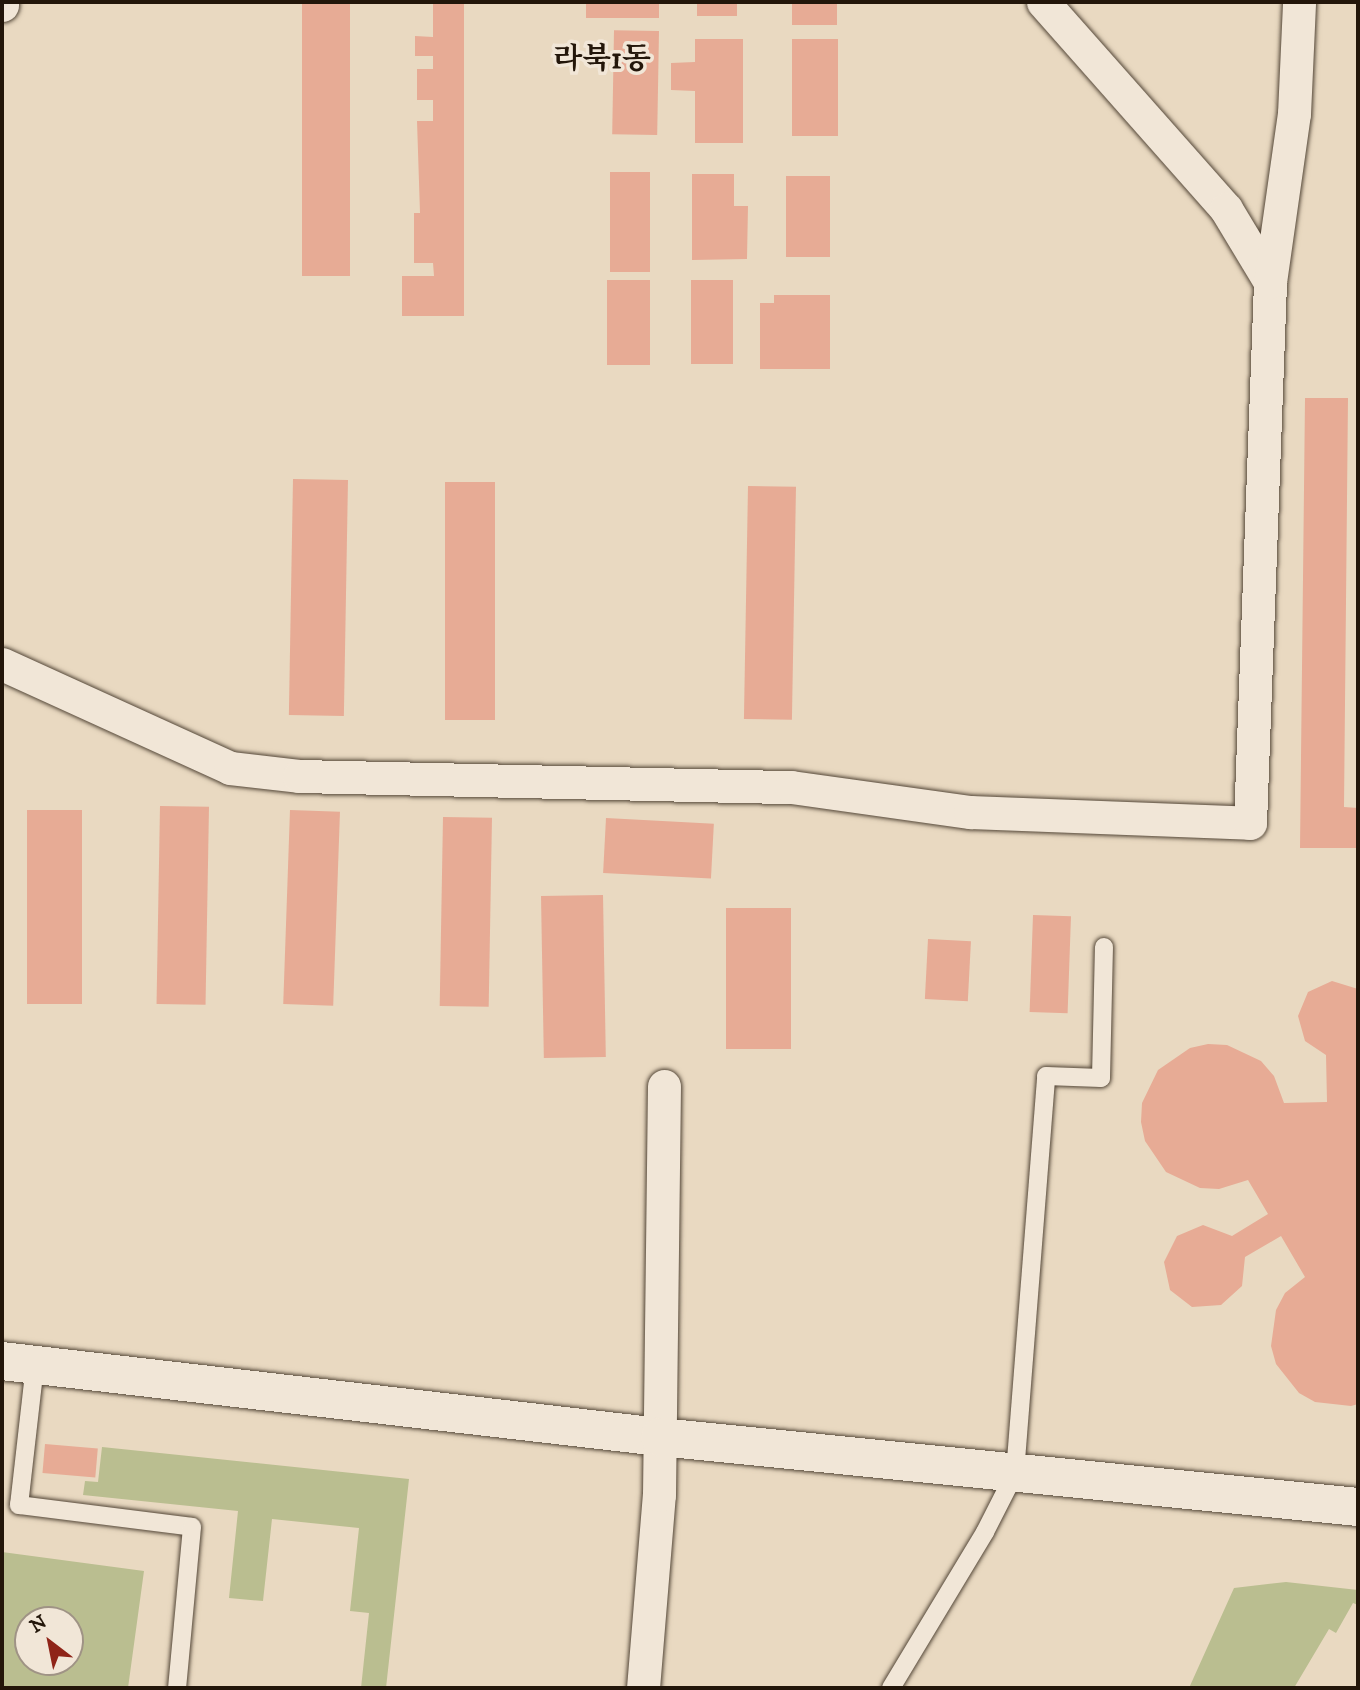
<!DOCTYPE html>
<meta charset="utf-8">
<style>
body{margin:0}
#map{position:relative;width:1360px;height:1690px;overflow:hidden;background:#e9d9c1;font-family:"IM FELL DW Pica","Noto Serif KR",serif}
div>[style]{position:absolute}
[style*='--x']{left:calc(var(--x)*1px);top:calc(var(--y)*1px);width:calc(var(--w)*1px);rotate:calc(var(--a)*1deg)}
.green>*{inset:0;background:#babe90}
.building>*{inset:0;background:#e7ab95;transform-origin:0 0}
.roads{filter:drop-shadow(0 0 2px #544738) drop-shadow(0 0 2px #544738)}
.lane>*{height:18px;margin:-9px;padding:0 9px;transform-origin:9px;border-radius:9px;background:#f1e6d7}
.street>*{height:33px;margin:-16.5px;padding:0 16.5px;transform-origin:16.5px;border-radius:16.5px;background:#f1e6d7}
.secondary>*{height:38px;margin:-19px;padding:0 19px;transform-origin:19px;border-radius:19px;background:#f1e6d7}
span{translate:-50% -50%;white-space:nowrap;text-align:center;line-height:1.15;-webkit-text-stroke:7px #f1e6d7;paint-order:stroke}
.quarter-label{font-size:30px;color:#23160a;font-weight:700}
.frame{position:absolute;inset:0;border:4px solid #23160a;pointer-events:none}
.north{position:absolute;left:14px;top:1606px;width:70px;height:70px;box-sizing:border-box;background:#f1e6d7;border:2px solid #9f9385;border-radius:50%;rotate:328deg;font-size:19px;font-weight:700;line-height:28px;text-align:center;color:#23160a}
.north::after{content:'';display:block;margin:auto;width:24px;height:32px;background:#8f2418;clip-path:polygon(50% 0,100% 100%,50% 72%,0 100%)}
</style>
<div id="map">
<div class="green">
<i style="clip-path:polygon(102px 1447px,409px 1479px,386px 1688px,361px 1688px,369px 1613px,350px 1611px,359px 1528px,272px 1519px,263px 1601px,229px 1598px,238px 1511px,83px 1495px,85px 1481px,98px 1482px)"></i>
<i style="clip-path:polygon(evenodd,2px 1552px,144px 1571px,128px 1688px,2px 1688px,2px 1552px,28px 1620px,70px 1620px,70px 1662px,28px 1662px,28px 1620px)"></i>
<i style="clip-path:polygon(1286px 1582px,1358px 1590px,1358px 1605px,1353px 1603px,1336px 1633px,1329px 1629px,1294px 1688px,1189px 1688px,1234px 1588px)"></i>
</div>
<div class="building">
<i style="left:302px;top:2px;width:48px;height:274px"></i>
<i style="clip-path:polygon(433px 2px,464px 2px,464px 316px,402px 316px,402px 276px,434px 276px,433px 263px,414px 263px,414px 213px,420px 213px,417px 121px,433px 121px,433px 100px,417px 100px,417px 69px,433px 69px,433px 56px,415px 56px,415px 36px,433px 37px)"></i>
<i style="left:586px;top:2px;width:73px;height:16px"></i>
<i style="left:697px;top:2px;width:40px;height:14px"></i>
<i style="left:792px;top:2px;width:45px;height:23px"></i>
<i style="left:659px;top:31px;width:104px;height:45px;rotate:91deg"></i>
<i style="clip-path:polygon(695px 39px,743px 39px,743px 143px,695px 143px,695px 91px,671px 90px,671px 63px,695px 62px)"></i>
<i style="left:792px;top:39px;width:46px;height:97px"></i>
<i style="left:610px;top:172px;width:40px;height:100px"></i>
<i style="clip-path:polygon(692px 174px,734px 174px,734px 206px,748px 206px,747px 259px,692px 260px)"></i>
<i style="left:786px;top:176px;width:44px;height:81px"></i>
<i style="left:607px;top:280px;width:43px;height:85px"></i>
<i style="left:733px;top:280px;width:84px;height:42px;rotate:90deg"></i>
<i style="clip-path:polygon(774px 295px,830px 295px,830px 369px,760px 369px,760px 303px,774px 303px)"></i>
<i style="clip-path:polygon(1305px 398px,1348px 398px,1344px 807px,1358px 808px,1358px 848px,1300px 848px)"></i>
<i style="left:293px;top:479px;width:55px;height:236px;rotate:1deg"></i>
<i style="left:445px;top:482px;width:50px;height:238px"></i>
<i style="left:748px;top:486px;width:48px;height:233px;rotate:1deg"></i>
<i style="left:160px;top:806px;width:49px;height:198px;rotate:1deg"></i>
<i style="left:27px;top:810px;width:55px;height:194px"></i>
<i style="left:290px;top:810px;width:50px;height:194px;rotate:2deg"></i>
<i style="left:443px;top:817px;width:49px;height:189px;rotate:1deg"></i>
<i style="left:606px;top:818px;width:108px;height:55px;rotate:3deg"></i>
<i style="left:603px;top:895px;width:162px;height:62px;rotate:89deg"></i>
<i style="left:726px;top:908px;width:65px;height:141px"></i>
<i style="left:1033px;top:915px;width:38px;height:97px;rotate:2deg"></i>
<i style="left:928px;top:939px;width:43px;height:60px;rotate:3deg"></i>
<i style="clip-path:polygon(1332px 981px,1358px 989px,1358px 1404px,1351px 1406px,1315px 1402px,1299px 1393px,1276px 1364px,1271px 1346px,1276px 1310px,1285px 1293px,1305px 1277px,1281px 1236px,1245px 1257px,1242px 1286px,1221px 1305px,1192px 1307px,1170px 1290px,1164px 1262px,1177px 1236px,1203px 1225px,1232px 1236px,1268px 1214px,1248px 1180px,1219px 1189px,1200px 1188px,1166px 1172px,1145px 1141px,1141px 1122px,1142px 1103px,1158px 1070px,1190px 1048px,1208px 1044px,1227px 1045px,1261px 1061px,1274px 1076px,1284px 1103px,1327px 1102px,1326px 1055px,1305px 1041px,1298px 1016px,1308px 992px)"></i>
<i style="left:45px;top:1444px;width:53px;height:29px;rotate:5deg"></i>
</div>
<div class="roads">
<div class="lane">
<i style="--x:35;--y:1365;--w:141;--a:96.5"></i>
<i style="--x:19;--y:1505;--w:174;--a:7.2"></i>
<i style="--x:192;--y:1527;--w:162;--a:95.3"></i>
<i style="--x:891;--y:1688;--w:182;--a:-58.9"></i>
<i style="--x:985;--y:1532;--w:66;--a:-63"></i>
<i style="--x:1015;--y:1473;--w:398;--a:-85.5"></i>
<i style="--x:1046;--y:1076;--w:55;--a:2.1"></i>
<i style="--x:1101;--y:1078;--w:131;--a:-88.7"></i>
</div>
<div class="street">
<i style="--x:1043;--y:2;--w:276;--a:48.5"></i>
<i style="--x:1226;--y:209;--w:85;--a:58.9"></i>
<i style="--x:2;--y:5;--w:3;--a:-90"></i>
<i style="--x:2;--y:664;--w:251;--a:24.5"></i>
<i style="--x:230;--y:768;--w:69;--a:6.6"></i>
<i style="--x:299;--y:776;--w:492;--a:1.3"></i>
<i style="--x:791;--y:787;--w:181;--a:8"></i>
<i style="--x:970;--y:812;--w:280;--a:2.2"></i>
<i style="--x:1250;--y:823;--w:541;--a:-87.88"></i>
<i style="--x:1270;--y:282;--w:170;--a:-81.9"></i>
<i style="--x:1294;--y:114;--w:112;--a:-87.4"></i>
<i style="--x:643;--y:1688;--w:194;--a:-85.3"></i>
<i style="--x:659;--y:1495;--w:409;--a:-89.3"></i>
</div>
<div class="secondary">
<i style="--x:2;--y:1361;--w:662;--a:6.59"></i>
<i style="--x:660;--y:1437;--w:702;--a:5.73"></i>
</div>
</div>
<div class="quarter-label">
<span style="left:602px;top:60px">라북1동</span>
</div>
<div class="frame"></div>
<div class="north">N</div>
</div>
